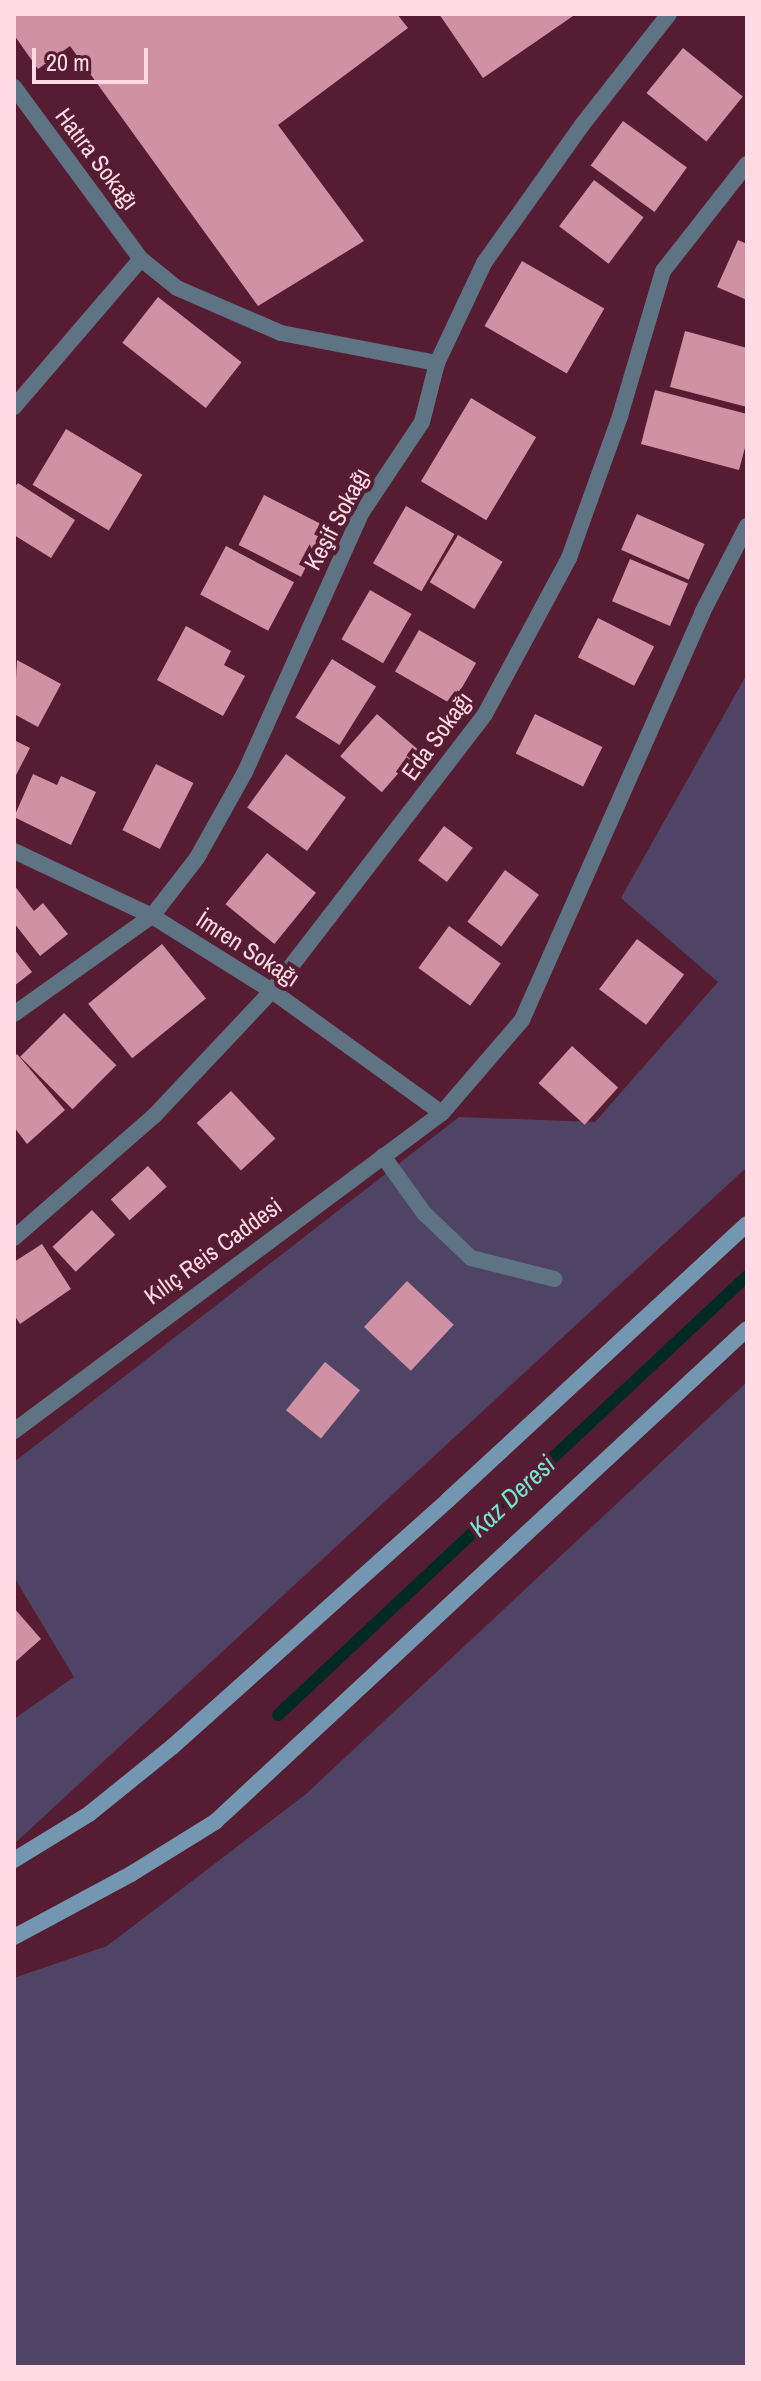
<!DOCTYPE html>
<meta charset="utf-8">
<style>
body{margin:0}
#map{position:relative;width:761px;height:2381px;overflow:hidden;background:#561d32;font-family:"Archivo Narrow",sans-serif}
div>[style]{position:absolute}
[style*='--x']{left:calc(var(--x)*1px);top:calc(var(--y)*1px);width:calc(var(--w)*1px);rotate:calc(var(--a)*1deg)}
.green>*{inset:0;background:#504466}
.stream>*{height:12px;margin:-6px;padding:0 6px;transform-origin:6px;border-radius:6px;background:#002b25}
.building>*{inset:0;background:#d191a4;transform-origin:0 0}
.lane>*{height:16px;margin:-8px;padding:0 8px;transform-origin:8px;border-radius:8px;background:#5e7484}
.street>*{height:16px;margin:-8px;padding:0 8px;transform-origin:8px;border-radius:8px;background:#5e7484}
.secondary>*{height:16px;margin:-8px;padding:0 8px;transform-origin:8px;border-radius:8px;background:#7497b1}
span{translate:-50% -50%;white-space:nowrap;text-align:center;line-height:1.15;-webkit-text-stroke:8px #561d32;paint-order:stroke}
.street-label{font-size:24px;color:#ffd9e3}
.water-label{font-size:26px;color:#72e6d1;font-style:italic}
.frame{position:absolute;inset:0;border:16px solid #ffd9e3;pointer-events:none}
.scale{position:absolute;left:32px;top:48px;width:116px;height:36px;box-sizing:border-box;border:4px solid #ffd9e3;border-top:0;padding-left:10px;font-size:24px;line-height:28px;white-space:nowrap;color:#ffd9e3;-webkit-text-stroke:6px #561d32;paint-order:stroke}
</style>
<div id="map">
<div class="green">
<i style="clip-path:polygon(747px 674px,747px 1167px,14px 1844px,14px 1719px,74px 1677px,14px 1577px,14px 1462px,459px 1117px,595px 1122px,718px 982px,621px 898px)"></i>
<i style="clip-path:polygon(747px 1382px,747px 2367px,14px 2367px,14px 1978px,107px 1946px,306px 1794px)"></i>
</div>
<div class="stream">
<i style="--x:278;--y:1715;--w:642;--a:-43.11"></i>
</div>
<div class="building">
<i style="clip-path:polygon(14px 14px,397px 14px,408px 28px,278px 125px,364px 241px,258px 306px,70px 46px,38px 69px,14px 35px)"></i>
<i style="clip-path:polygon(439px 14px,576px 14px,483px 78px)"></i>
<i style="left:683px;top:48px;width:77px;height:58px;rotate:39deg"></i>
<i style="left:623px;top:121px;width:79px;height:55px;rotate:36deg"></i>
<i style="left:594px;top:180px;width:62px;height:58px;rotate:37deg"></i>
<i style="clip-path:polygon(738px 240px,747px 244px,747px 300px,717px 287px)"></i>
<i style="left:522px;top:261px;width:95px;height:75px;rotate:30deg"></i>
<i style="left:158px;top:297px;width:106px;height:58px;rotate:38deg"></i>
<i style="clip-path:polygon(685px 331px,747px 348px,747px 407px,670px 387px)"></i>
<i style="clip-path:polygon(655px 390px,747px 414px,747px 440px,739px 470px,641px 444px)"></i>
<i style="left:471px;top:398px;width:76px;height:97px;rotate:31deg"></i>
<i style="left:66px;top:429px;width:89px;height:65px;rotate:31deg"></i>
<i style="clip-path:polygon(18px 483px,75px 520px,51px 558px,14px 535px,14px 488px)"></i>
<i style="left:264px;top:495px;width:70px;height:56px;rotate:27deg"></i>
<i style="left:406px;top:506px;width:56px;height:66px;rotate:30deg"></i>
<i style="left:637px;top:514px;width:74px;height:39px;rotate:24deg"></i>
<i style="left:458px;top:535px;width:52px;height:55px;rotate:31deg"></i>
<i style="left:226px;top:546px;width:77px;height:55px;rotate:28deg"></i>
<i style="left:630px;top:559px;width:63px;height:46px;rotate:23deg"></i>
<i style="left:370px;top:590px;width:48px;height:57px;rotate:30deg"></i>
<i style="left:598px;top:618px;width:63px;height:44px;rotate:27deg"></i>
<i style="clip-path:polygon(186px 626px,231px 651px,224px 665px,245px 676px,223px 716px,157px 680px)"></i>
<i style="left:419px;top:630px;width:66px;height:48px;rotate:30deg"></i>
<i style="left:332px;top:659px;width:52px;height:69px;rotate:32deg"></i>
<i style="clip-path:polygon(17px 660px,61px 684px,38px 727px,14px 714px)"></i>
<i style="left:377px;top:714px;width:55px;height:56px;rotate:41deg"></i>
<i style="left:535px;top:714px;width:75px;height:44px;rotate:26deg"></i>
<i style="clip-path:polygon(14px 740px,30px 748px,14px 779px)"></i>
<i style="left:286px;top:754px;width:74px;height:66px;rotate:36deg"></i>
<i style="left:156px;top:764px;width:42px;height:74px;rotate:27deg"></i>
<i style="clip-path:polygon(33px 774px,57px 785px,61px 776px,96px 792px,71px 845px,14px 817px)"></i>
<i style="left:444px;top:826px;width:36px;height:43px;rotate:37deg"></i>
<i style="left:267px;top:853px;width:63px;height:66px;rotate:39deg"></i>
<i style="left:505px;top:870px;width:42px;height:64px;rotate:36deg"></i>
<i style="clip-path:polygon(14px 885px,34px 911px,43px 903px,68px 934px,40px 956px,14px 923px)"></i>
<i style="left:449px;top:926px;width:64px;height:52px;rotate:36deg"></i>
<i style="left:637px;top:939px;width:59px;height:63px;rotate:37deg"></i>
<i style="left:162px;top:944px;width:70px;height:95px;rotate:51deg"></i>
<i style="clip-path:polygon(14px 949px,32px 972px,14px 986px)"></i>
<i style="left:64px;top:1013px;width:74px;height:62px;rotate:45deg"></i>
<i style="left:572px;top:1046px;width:62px;height:50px;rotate:42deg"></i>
<i style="clip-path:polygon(17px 1054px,65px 1110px,27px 1144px,14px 1127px,14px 1057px)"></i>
<i style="left:231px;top:1091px;width:65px;height:47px;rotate:47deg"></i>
<i style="left:148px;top:1166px;width:28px;height:50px;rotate:48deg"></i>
<i style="left:92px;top:1210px;width:34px;height:54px;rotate:47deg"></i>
<i style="clip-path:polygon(42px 1244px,71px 1289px,20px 1324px,14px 1315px,14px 1262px)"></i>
<i style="left:407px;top:1281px;width:64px;height:63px;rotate:43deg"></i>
<i style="left:325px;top:1362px;width:45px;height:62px;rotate:39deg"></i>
<i style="clip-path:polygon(14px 1608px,41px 1639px,14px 1663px)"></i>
</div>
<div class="lane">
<i style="--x:383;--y:1156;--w:70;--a:54.3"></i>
<i style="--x:424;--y:1213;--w:65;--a:43.8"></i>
<i style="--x:471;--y:1258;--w:86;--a:14.2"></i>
</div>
<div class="street">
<i style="--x:14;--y:87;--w:214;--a:53.6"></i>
<i style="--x:141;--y:259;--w:46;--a:38.9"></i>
<i style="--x:177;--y:288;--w:113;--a:23.4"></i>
<i style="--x:281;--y:333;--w:159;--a:10.9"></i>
<i style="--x:14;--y:407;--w:195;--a:-49.4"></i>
<i style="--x:14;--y:851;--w:153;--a:25.2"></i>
<i style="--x:152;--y:916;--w:142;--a:32"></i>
<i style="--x:272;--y:991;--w:209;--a:35.7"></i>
<i style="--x:14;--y:1014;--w:169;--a:-35.4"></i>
<i style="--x:152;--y:916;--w:73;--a:-52.2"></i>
<i style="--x:197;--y:858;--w:98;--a:-60.8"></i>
<i style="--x:245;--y:772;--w:285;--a:-65.8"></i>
<i style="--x:362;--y:512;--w:108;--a:-56.3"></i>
<i style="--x:422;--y:422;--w:61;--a:-75.7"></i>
<i style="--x:437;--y:363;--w:110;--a:-64.8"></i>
<i style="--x:484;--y:263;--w:169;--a:-54.6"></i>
<i style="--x:582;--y:125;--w:141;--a:-51.9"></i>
<i style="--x:14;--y:1238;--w:186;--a:-41.1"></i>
<i style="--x:154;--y:1116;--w:172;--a:-46.7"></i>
<i style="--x:272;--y:991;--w:349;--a:-52.4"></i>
<i style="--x:485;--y:714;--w:177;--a:-61.7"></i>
<i style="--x:569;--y:558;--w:151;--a:-70.2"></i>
<i style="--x:620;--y:416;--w:151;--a:-73.5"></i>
<i style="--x:663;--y:271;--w:136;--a:-51.9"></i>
<i style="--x:14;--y:1431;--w:533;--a:-36.61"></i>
<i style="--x:442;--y:1113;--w:123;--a:-49.3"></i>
<i style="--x:522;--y:1020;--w:445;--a:-66.1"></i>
<i style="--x:702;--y:613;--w:98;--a:-62.7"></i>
</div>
<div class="secondary">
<i style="--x:14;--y:1860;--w:88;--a:-31.5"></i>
<i style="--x:89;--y:1814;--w:107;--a:-38.9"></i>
<i style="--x:172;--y:1747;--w:370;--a:-41.8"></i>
<i style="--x:448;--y:1500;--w:407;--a:-42.7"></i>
<i style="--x:14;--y:1937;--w:133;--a:-28.3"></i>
<i style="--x:131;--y:1874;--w:99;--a:-31.8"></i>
<i style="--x:215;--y:1822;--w:725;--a:-42.82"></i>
</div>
<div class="street-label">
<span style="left:97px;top:159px;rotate:53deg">Hatıra Sokağı</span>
<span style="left:337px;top:519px;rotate:-62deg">Keşif Sokağı</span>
<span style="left:437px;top:736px;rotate:-54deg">Eda Sokağı</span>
<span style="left:248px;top:949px;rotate:33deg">İmren Sokağı</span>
<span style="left:213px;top:1251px;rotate:-36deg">Kılıç Reis Caddesi</span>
</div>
<div class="water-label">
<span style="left:512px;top:1496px;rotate:-43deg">Kaz Deresi</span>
</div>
<div class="frame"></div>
<div class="scale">20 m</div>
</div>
